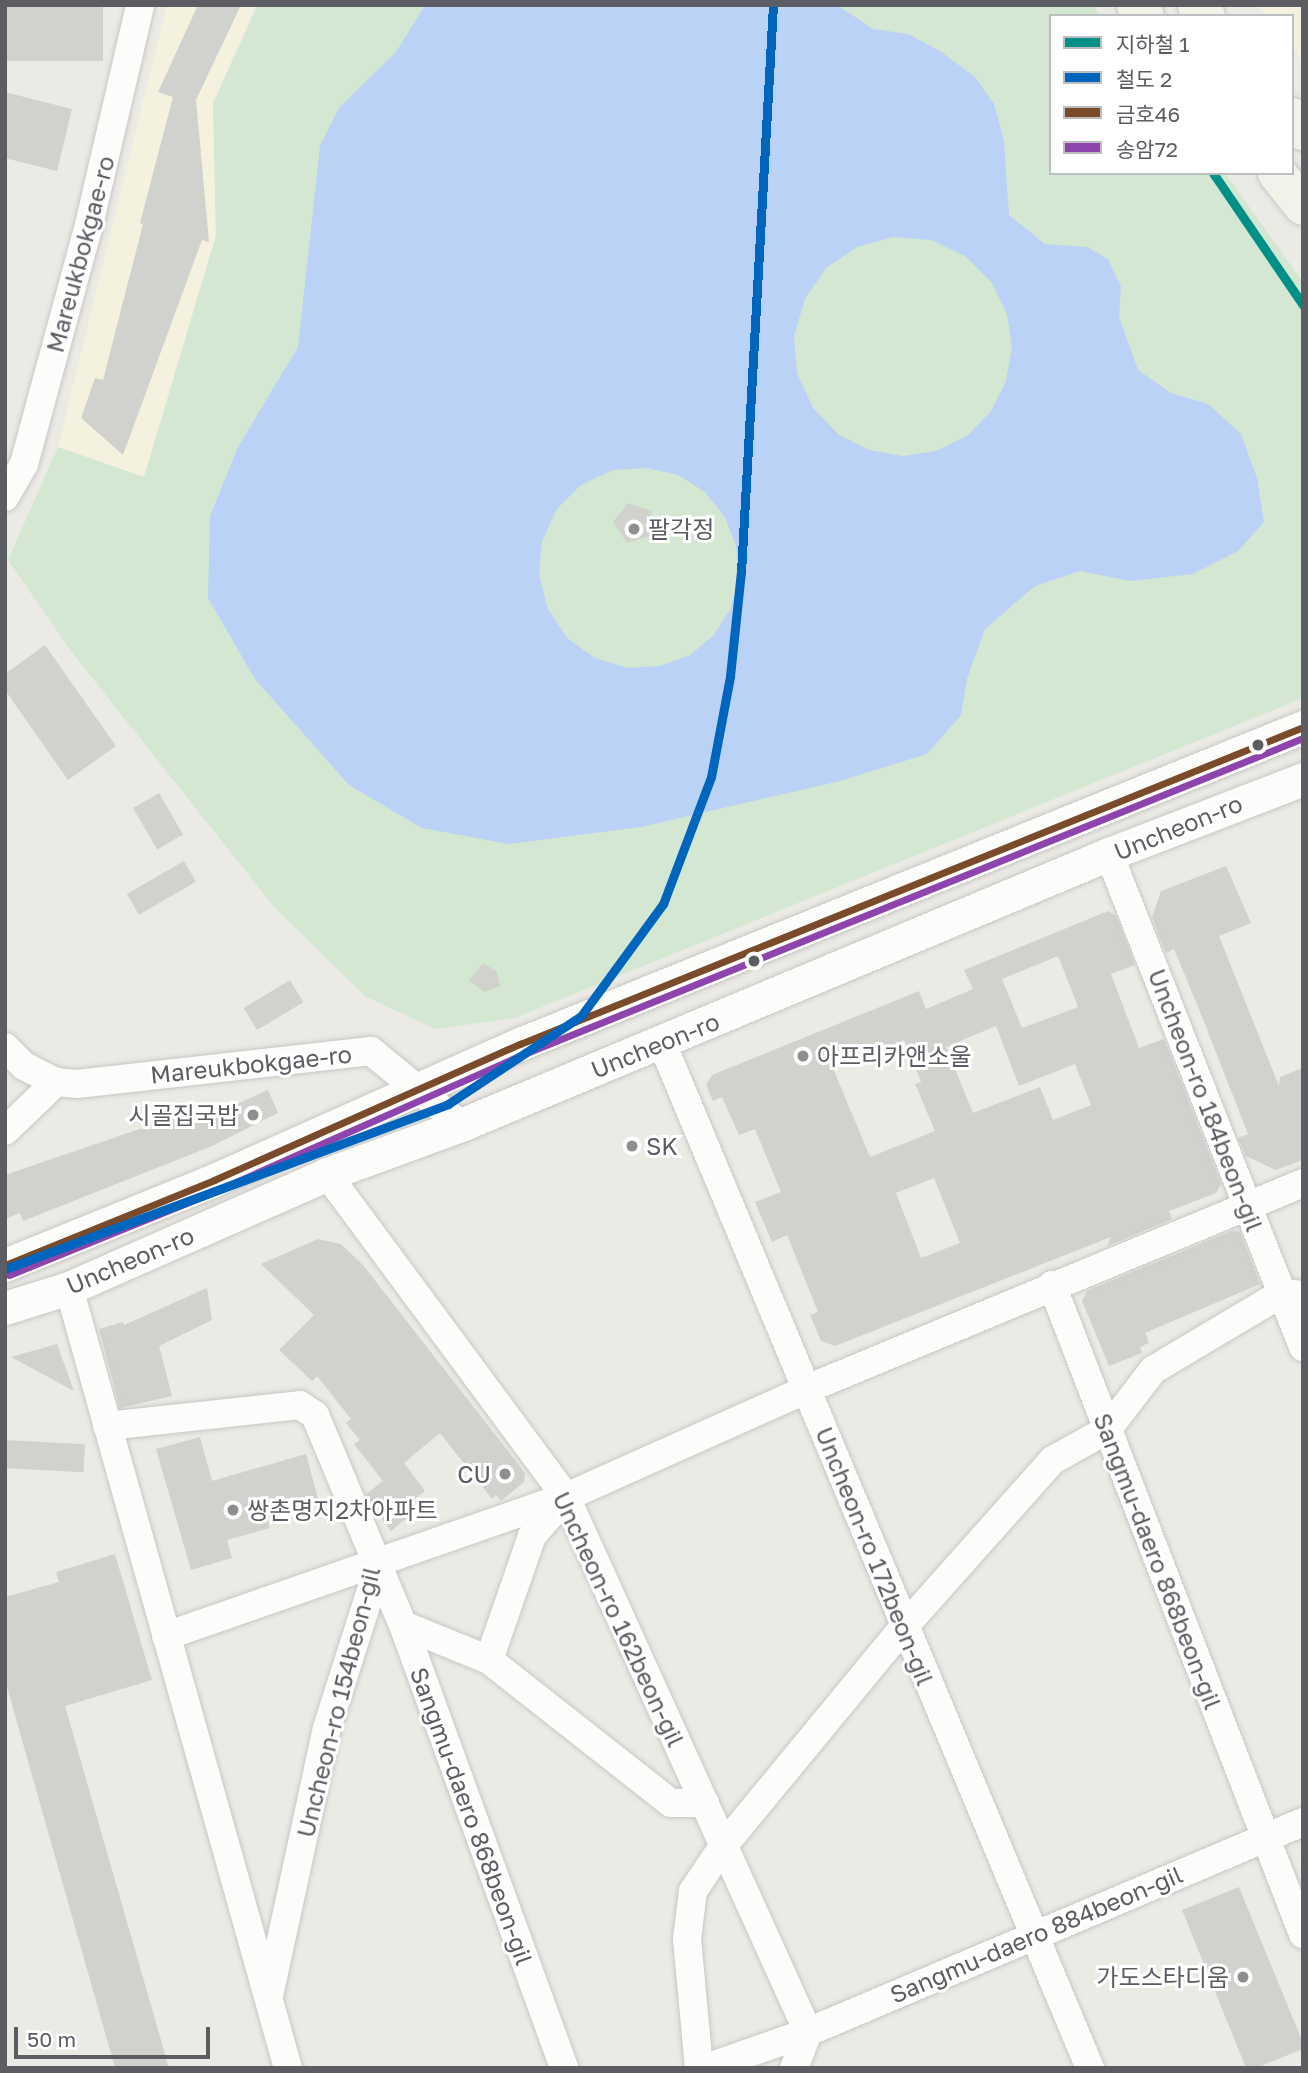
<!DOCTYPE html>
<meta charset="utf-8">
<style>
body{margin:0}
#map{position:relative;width:1308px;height:2073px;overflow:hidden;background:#ebeae5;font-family:"Golos Text","Noto Sans KR",sans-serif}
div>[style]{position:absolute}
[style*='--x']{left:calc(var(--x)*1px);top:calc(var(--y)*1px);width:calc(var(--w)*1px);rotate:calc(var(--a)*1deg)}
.commercial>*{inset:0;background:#f4f2de}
.green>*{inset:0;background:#d3e7d3}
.water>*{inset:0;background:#b9d2f5}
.building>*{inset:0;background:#d1d1ce;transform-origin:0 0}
.roads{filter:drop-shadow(0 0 2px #c8c7c7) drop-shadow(0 0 2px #c8c7c7)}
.minor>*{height:28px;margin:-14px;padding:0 14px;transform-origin:14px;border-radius:14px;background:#fcfcfb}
.tertiary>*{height:33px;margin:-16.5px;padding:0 16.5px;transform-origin:16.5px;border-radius:16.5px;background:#fcfcfb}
.primary>*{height:38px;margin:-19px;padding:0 19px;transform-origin:19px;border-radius:19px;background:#f2f2e8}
.bus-1>*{height:7px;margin:-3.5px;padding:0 3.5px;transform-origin:3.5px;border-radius:3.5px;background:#7a4b2a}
.bus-2>*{height:7px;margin:-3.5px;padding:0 3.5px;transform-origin:3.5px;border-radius:3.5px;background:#8e44ad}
.rail-1>*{height:9px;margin:-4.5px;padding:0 4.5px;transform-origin:4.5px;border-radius:4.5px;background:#0065bd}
.metro-1>*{height:9px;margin:-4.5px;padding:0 4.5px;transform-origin:4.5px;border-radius:4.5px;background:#009088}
.dots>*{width:19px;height:19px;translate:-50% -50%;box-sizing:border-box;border:4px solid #fff;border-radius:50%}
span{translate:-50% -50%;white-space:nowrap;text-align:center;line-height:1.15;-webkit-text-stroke:6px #fff;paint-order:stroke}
.street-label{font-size:24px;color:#5b5d63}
.poi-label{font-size:24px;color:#5b5d63}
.left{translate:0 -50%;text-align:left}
.right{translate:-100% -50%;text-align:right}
.frame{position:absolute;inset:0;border:7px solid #5b5d63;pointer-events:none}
.legend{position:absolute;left:1049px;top:14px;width:245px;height:161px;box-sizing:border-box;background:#fff;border:2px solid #bdbec1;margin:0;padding:9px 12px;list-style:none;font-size:21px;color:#5b5d63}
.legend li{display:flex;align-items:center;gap:14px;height:35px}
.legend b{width:35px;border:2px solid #bdbec1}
.scale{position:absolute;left:14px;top:2027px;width:196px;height:32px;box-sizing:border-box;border:4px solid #5b5d63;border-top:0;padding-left:9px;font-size:21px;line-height:24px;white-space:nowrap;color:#5b5d63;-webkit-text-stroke:5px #fff;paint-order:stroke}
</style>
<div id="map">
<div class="commercial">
<i style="clip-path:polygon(167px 5px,256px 5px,213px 103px,216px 241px,144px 477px,58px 447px)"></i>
<i style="clip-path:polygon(1257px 5px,1303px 5px,1303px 61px,1292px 48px,1292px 16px,1266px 16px)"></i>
</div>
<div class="green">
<i style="clip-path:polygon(258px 5px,1092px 5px,1101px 16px,1051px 16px,1051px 173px,1225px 173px,1303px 282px,1303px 698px,515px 1018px,435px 1029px,365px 996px,274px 907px,71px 651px,8px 560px,58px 447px,144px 477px,216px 235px,213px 103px)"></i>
</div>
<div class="water">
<i style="clip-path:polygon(evenodd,425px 5px,837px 5px,873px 29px,908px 34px,940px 51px,976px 78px,994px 104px,1004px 141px,1009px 215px,1045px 244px,1087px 247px,1108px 259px,1121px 287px,1119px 317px,1138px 370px,1171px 393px,1208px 404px,1241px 434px,1257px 478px,1264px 522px,1238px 551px,1193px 574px,1130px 581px,1080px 571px,1035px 586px,985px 629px,967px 679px,961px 715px,927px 754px,840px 781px,641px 827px,509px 844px,422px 828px,349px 785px,255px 679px,208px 598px,210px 516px,238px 447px,298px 347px,320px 146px,339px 108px,396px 52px,425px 5px,893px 237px,931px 240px,965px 256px,992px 283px,1007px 314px,1012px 347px,1006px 381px,991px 411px,967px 436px,936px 451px,903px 456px,869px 450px,839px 435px,813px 408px,797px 373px,794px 336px,805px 299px,826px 268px,857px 247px,893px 237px,425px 5px,647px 468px,678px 475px,705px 492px,725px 517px,736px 546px,739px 577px,731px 608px,714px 635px,690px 655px,660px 666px,628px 668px,595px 658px,567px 638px,548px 609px,539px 575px,542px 541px,557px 509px,581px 485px,613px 470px,647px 468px)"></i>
</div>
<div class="building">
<i style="left:5px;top:5px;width:98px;height:56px"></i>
<i style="clip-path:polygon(198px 5px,241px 5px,196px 100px,209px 242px,202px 240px,123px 455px,81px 418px,95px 378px,103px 380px,143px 224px,140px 223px,173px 97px,158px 92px)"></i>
<i style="clip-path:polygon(5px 92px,72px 109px,57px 171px,5px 158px)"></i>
<i style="clip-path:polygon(628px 503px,651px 511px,650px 536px,627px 543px,613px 522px)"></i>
<i style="clip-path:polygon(45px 645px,116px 746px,68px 780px,5px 690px,5px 674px)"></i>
<i style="left:159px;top:793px;width:48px;height:30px;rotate:60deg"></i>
<i style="left:184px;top:861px;width:24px;height:66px;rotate:60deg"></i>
<i style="clip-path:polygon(1226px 866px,1251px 923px,1219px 936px,1279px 1086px,1280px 1077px,1303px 1068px,1303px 1160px,1276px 1170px,1246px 1156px,1238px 1138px,1248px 1134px,1199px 1009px,1174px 949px,1166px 953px,1152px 917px,1161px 891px)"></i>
<i style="clip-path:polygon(evenodd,1108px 911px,1116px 916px,1135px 965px,1111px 974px,1139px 1048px,1164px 1039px,1221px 1184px,1216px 1193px,1169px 1211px,1172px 1219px,1107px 1246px,1111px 1237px,835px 1346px,821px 1341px,810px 1315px,818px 1312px,787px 1235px,772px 1242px,755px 1202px,781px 1192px,755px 1129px,739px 1135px,722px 1097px,713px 1101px,706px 1085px,712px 1075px,919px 991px,926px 1009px,973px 989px,964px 970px,1108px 911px,1058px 956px,1078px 1007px,1022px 1028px,1002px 979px,1058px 956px,1108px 911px,996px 1026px,1019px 1086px,1075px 1064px,1091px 1105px,1053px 1120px,1040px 1087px,973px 1113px,946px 1047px,996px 1026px,1108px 911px,904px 1040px,921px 1082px,915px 1084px,935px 1131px,870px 1157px,830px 1061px,869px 1045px,873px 1053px,904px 1040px,1108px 911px,934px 1178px,960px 1243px,921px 1258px,896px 1193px,934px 1178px)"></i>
<i style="clip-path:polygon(483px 963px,497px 972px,500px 986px,484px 992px,469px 980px)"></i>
<i style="left:290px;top:980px;width:26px;height:54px;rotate:59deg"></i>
<i style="clip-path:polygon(268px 1090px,278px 1113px,212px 1146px,23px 1221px,20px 1213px,5px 1219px,5px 1175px,198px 1109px,202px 1120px)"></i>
<i style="clip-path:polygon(1234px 1230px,1240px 1232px,1260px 1284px,1145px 1333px,1149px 1343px,1140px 1347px,1142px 1353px,1109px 1366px,1082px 1301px,1087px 1291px)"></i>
<i style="clip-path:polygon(318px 1239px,341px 1244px,363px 1265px,525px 1473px,524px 1482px,501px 1501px,496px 1495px,492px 1499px,440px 1433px,404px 1463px,425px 1491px,407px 1505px,413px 1513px,391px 1531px,370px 1504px,366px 1494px,383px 1481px,354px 1444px,360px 1440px,346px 1423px,351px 1419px,317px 1376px,312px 1381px,279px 1350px,314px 1315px,261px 1264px)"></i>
<i style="clip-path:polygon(207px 1288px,212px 1320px,159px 1346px,172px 1396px,120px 1408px,99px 1329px,123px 1322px,124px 1325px)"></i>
<i style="clip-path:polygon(57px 1344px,74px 1391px,11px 1357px)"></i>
<i style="clip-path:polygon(200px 1437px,212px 1481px,306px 1454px,319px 1502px,267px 1518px,270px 1528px,227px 1540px,232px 1558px,191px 1570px,156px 1449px)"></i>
<i style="left:5px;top:1440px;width:80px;height:28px;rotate:3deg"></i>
<i style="clip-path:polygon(115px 1554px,152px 1680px,65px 1706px,169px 2068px,115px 2068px,5px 1680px,5px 1597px,59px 1582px,56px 1572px)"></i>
<i style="clip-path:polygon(1239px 1887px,1303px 2043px,1303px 2049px,1256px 2068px,1246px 2068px,1182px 1910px)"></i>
</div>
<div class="roads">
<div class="minor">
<i style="--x:5;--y:497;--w:38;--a:-60"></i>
<i style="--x:24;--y:464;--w:248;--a:-74.8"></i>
<i style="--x:89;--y:225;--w:226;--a:-76.9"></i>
<i style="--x:1109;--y:854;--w:530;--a:68.52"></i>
<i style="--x:662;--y:1043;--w:1111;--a:67.34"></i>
<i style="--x:5;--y:1047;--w:27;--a:45"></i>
<i style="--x:24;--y:1066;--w:36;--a:27"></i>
<i style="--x:56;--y:1082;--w:21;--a:5"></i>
<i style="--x:77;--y:1084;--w:296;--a:-6.4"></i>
<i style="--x:371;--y:1051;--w:117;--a:39.4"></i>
<i style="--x:5;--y:1131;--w:71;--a:-43.9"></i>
<i style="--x:327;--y:1174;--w:402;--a:53.5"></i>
<i style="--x:566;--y:1497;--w:587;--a:65.66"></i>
<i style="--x:808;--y:2032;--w:39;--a:111"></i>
<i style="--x:1052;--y:1285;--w:696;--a:68.86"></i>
<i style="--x:69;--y:1288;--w:810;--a:74.32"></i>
<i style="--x:107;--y:1426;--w:194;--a:-6.2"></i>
<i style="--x:300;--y:1405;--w:18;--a:34"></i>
<i style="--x:315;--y:1415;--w:228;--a:67.3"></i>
<i style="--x:403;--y:1625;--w:471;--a:70"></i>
<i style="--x:403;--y:1625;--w:93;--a:22.1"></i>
<i style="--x:489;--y:1660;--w:231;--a:38.2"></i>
<i style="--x:671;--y:1803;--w:34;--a:0"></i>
<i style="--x:166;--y:1636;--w:423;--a:-19.2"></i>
<i style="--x:566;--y:1497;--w:264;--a:-24.1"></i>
<i style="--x:807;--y:1389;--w:537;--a:-22.55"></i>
<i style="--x:489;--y:1660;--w:131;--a:-70.9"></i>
<i style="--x:532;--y:1536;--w:49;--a:-49.1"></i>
<i style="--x:269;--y:1996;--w:274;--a:-77.8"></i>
<i style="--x:327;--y:1728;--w:171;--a:-72.3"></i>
<i style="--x:699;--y:2068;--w:130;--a:-95.3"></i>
<i style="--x:687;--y:1939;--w:48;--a:-82.9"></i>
<i style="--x:693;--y:1891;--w:55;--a:-56"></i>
<i style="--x:724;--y:1845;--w:283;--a:-50.5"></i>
<i style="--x:904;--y:1627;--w:224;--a:-48.3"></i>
<i style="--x:1053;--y:1460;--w:62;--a:-29.1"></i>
<i style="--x:1107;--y:1430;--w:76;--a:-52.5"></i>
<i style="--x:1153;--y:1370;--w:150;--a:-30.8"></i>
<i style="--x:1282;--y:1293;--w:21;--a:5"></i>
<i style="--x:706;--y:2068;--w:108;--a:-19.4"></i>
<i style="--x:808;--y:2032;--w:538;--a:-22.99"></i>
</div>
<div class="tertiary">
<i style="--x:5;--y:1265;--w:226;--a:-22.1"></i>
<i style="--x:214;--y:1180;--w:335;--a:-24"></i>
<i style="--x:520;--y:1044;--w:845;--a:-22.04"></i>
<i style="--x:5;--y:1308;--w:67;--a:-17.4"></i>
<i style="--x:69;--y:1288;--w:282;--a:-23.8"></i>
<i style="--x:327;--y:1174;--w:143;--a:-20.1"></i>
<i style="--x:461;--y:1125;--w:702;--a:-22.7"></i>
<i style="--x:1109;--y:854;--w:208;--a:-21.1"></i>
</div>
<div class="primary">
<i style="--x:1136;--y:5;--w:14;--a:51"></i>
<i style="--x:1197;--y:5;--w:14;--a:51"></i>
<i style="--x:1292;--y:117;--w:18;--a:52"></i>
<i style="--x:1277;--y:173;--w:42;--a:51.8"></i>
</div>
</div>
<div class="bus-1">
<i style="--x:5;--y:1265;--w:226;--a:-22.1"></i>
<i style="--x:214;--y:1180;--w:335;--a:-24"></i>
<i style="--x:520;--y:1044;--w:845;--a:-22.04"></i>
</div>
<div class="bus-2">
<i style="--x:9;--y:1275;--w:226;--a:-22.1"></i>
<i style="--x:218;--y:1190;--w:335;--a:-24"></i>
<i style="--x:524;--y:1054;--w:841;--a:-22.08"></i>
</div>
<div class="rail-1">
<i style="--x:5;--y:1269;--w:473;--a:-20.4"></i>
<i style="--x:448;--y:1104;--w:159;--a:-33.5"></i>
<i style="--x:581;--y:1016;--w:139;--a:-53.8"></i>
<i style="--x:663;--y:904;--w:136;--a:-69.3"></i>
<i style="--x:711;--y:777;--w:103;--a:-79.3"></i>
<i style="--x:730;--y:676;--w:105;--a:-84"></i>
<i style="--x:741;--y:572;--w:568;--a:-86.77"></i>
</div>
<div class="metro-1">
<i style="--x:1213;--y:173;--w:160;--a:55.7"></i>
</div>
<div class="dots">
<i style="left:634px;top:529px;background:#8d8e90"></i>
<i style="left:1258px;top:745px;background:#5b5d63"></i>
<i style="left:754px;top:961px;background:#5b5d63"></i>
<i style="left:803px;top:1056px;background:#8d8e90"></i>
<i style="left:253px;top:1115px;background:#8d8e90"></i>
<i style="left:632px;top:1146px;background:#8d8e90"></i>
<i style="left:505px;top:1474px;background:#8d8e90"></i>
<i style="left:233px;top:1510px;background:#8d8e90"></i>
<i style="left:1243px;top:1977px;background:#8d8e90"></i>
</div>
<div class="street-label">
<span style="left:80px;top:254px;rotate:-75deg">Mareukbokgae-ro</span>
<span style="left:1178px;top:827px;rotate:-22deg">Uncheon-ro</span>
<span style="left:655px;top:1045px;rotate:-22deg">Uncheon-ro</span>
<span style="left:251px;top:1064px;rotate:-6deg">Mareukbokgae-ro</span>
<span style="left:1206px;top:1100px;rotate:69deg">Uncheon-ro 184beon-gil</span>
<span style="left:130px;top:1260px;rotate:-23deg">Uncheon-ro</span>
<span style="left:875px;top:1556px;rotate:68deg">Uncheon-ro 172beon-gil</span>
<span style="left:1158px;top:1561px;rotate:69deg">Sangmu-daero 868beon-gil</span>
<span style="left:619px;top:1619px;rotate:65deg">Uncheon-ro 162beon-gil</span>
<span style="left:338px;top:1702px;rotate:-76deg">Uncheon-ro 154beon-gil</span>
<span style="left:472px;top:1816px;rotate:70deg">Sangmu-daero 868beon-gil</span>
<span style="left:1036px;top:1934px;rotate:-23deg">Sangmu-daero 884beon-gil</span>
</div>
<div class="poi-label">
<span class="left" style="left:648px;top:529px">팔각정</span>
<span class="left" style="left:817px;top:1056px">아프리카앤소울</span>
<span class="right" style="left:239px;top:1115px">시골집국밥</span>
<span class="left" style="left:646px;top:1146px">SK</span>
<span class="right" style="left:491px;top:1474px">CU</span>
<span class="left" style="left:247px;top:1510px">쌍촌명지2차아파트</span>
<span class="right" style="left:1229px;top:1977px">가도스타디움</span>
</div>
<div class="frame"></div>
<ul class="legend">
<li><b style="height:9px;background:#009088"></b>지하철 1</li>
<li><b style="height:9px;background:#0065bd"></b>철도 2</li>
<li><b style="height:9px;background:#7a4b2a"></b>금호46</li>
<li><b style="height:9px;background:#8e44ad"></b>송암72</li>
</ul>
<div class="scale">50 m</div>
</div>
